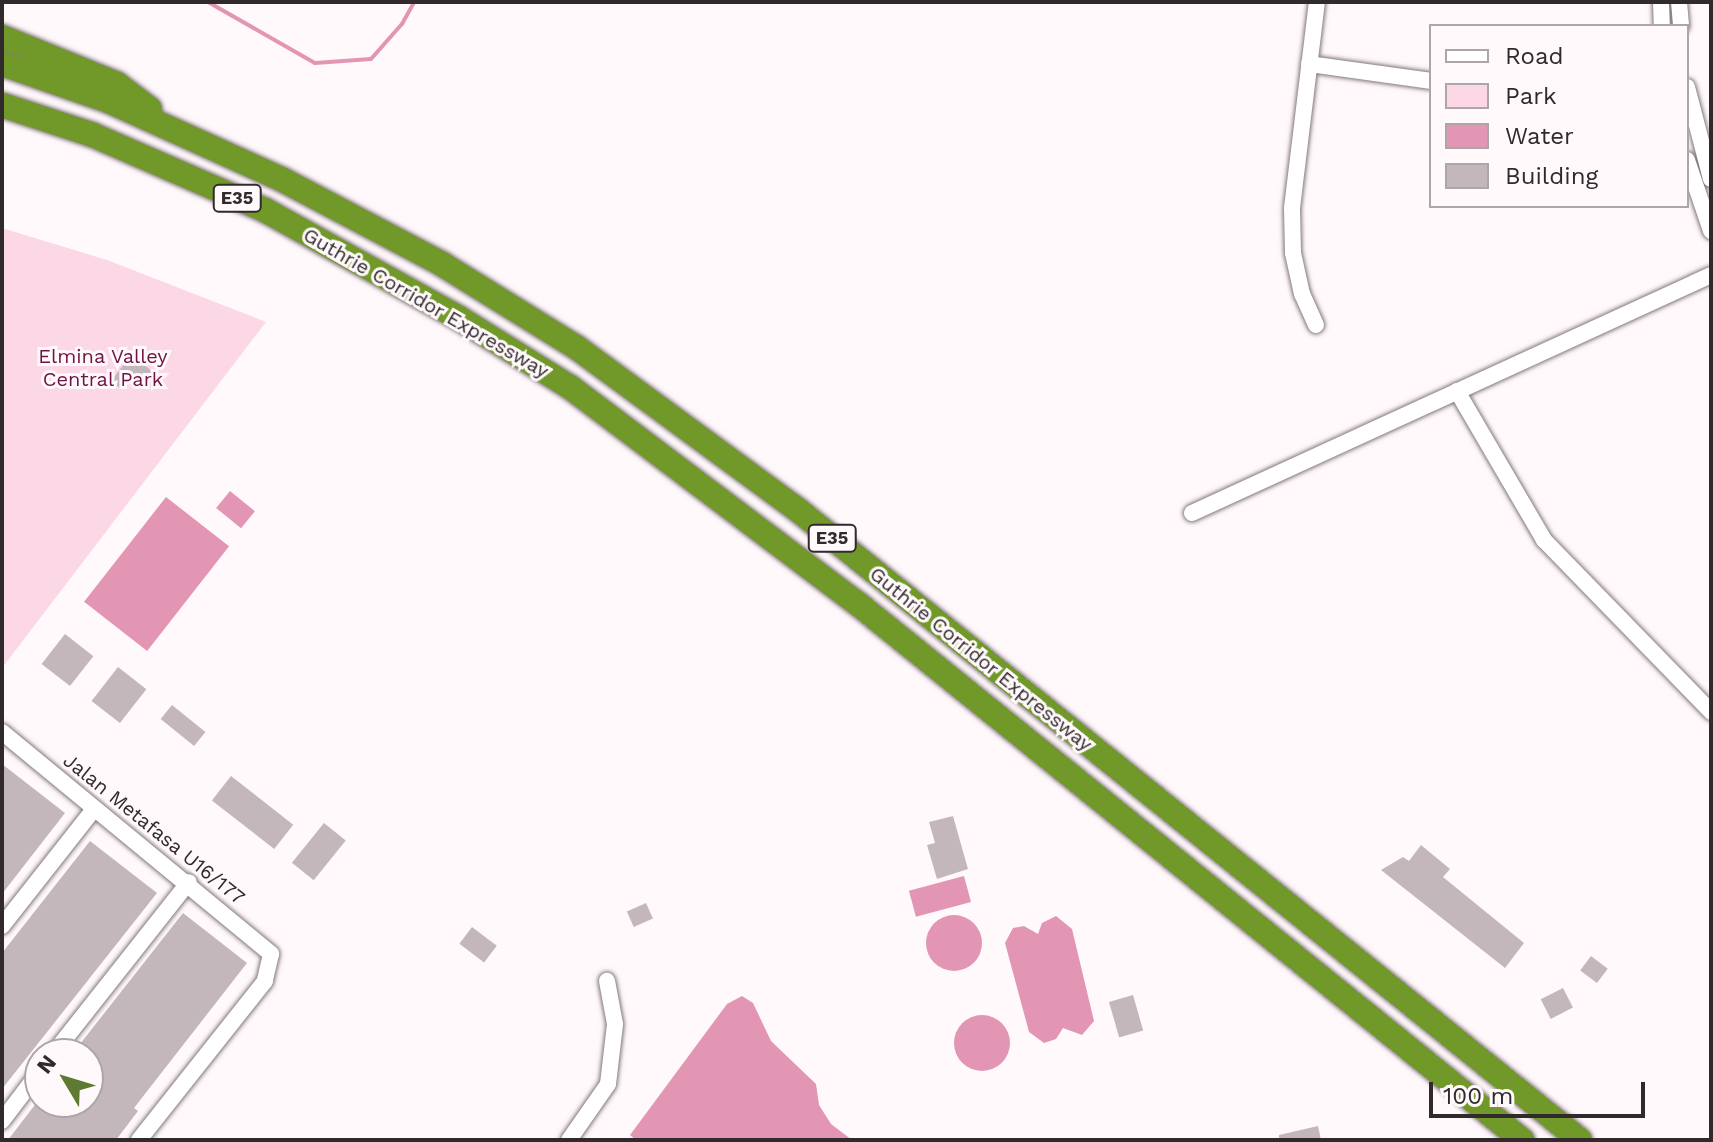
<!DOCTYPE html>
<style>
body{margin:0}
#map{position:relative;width:1713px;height:1142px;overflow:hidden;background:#fff9fb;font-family:"Work Sans",sans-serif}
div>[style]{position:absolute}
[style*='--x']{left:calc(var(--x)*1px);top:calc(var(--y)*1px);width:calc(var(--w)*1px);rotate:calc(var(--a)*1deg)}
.green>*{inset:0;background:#fcd7e5}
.water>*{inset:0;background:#e395b4;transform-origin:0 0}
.round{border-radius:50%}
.stream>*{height:4px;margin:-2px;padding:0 2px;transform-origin:2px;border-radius:2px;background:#e395b4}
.building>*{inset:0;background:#c4b7bc;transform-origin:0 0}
.roads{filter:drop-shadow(0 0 2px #84787c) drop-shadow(0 0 2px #84787c)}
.minor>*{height:16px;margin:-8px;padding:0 8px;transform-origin:8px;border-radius:8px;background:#fff}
.highway>*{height:24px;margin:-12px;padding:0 12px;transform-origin:12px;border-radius:12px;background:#719929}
span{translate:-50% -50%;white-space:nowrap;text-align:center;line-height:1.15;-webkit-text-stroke:6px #fff9fb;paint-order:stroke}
.shield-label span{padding:2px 6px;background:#fff9fb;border:2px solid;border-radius:6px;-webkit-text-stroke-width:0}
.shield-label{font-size:18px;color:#302a2c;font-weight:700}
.street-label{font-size:20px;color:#302a2c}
.park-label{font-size:20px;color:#6e1343}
.frame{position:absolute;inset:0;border:4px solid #302a2c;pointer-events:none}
.legend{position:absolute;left:1429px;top:24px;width:260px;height:184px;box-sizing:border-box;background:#fff9fb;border:2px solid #aca6a8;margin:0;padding:10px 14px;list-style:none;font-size:24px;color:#302a2c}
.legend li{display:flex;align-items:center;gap:16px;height:40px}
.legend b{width:40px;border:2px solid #aca6a8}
.north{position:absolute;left:24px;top:1038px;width:80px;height:80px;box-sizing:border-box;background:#fff9fb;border:2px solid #aca6a8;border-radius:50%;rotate:308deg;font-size:22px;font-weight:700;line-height:32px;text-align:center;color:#302a2c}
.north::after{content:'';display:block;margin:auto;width:28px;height:36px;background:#5e7b31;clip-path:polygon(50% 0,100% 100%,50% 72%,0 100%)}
.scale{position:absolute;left:1429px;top:1082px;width:216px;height:36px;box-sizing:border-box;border:4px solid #302a2c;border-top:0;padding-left:10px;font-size:24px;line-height:28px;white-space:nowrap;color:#302a2c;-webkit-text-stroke:6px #fff9fb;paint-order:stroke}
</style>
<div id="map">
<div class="green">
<i style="clip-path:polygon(2px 228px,107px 260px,266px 322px,2px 668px)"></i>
</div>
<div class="water">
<i style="left:230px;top:491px;width:32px;height:22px;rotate:39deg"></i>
<i style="left:166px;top:497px;width:80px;height:133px;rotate:38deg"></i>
<i style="left:964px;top:876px;width:27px;height:57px;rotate:75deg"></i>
<i class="round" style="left:926px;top:915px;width:56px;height:56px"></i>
<i style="clip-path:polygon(1056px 916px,1072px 929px,1094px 1021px,1082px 1035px,1063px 1028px,1056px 1039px,1044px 1043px,1029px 1032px,1005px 943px,1013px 928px,1024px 926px,1038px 934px,1042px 923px)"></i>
<i style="clip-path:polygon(742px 996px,753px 1003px,771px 1041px,816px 1084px,819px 1105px,831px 1124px,852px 1140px,636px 1140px,630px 1135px,727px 1004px)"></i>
<i class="round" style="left:954px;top:1015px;width:56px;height:56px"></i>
</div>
<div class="stream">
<i style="--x:208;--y:2;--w:123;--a:29.7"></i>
<i style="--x:315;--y:63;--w:56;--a:-4.1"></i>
<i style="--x:371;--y:59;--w:47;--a:-48.5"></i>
<i style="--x:402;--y:24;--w:25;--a:-61"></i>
</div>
<div class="building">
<i style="clip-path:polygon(131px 355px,160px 377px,151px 389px,132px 375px,121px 389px,111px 381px)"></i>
<i style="left:65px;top:634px;width:36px;height:38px;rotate:38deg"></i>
<i style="left:118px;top:667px;width:36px;height:43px;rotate:38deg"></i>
<i style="left:172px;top:705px;width:43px;height:18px;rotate:39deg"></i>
<i style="clip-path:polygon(2px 764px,65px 813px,2px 894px)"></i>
<i style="left:231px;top:776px;width:79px;height:31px;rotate:38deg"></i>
<i style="clip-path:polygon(953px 816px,968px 869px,937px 879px,927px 845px,935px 843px,929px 822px)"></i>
<i style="left:324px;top:823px;width:28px;height:51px;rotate:39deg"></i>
<i style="clip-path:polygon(90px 841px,157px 893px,2px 1089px,2px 953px)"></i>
<i style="clip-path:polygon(1421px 845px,1450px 869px,1443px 877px,1524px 943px,1505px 968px,1381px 870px,1403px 857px,1409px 861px)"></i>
<i style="left:646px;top:903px;width:17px;height:21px;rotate:66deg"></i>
<i style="clip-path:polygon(183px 913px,247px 963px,134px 1108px,138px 1111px,116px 1140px,8px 1140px,37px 1102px,88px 1102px,88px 1050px,80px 1044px)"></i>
<i style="left:472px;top:927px;width:31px;height:21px;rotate:37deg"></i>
<i style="left:1591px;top:956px;width:21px;height:18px;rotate:37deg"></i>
<i style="left:1563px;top:988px;width:22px;height:25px;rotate:63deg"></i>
<i style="left:1133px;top:995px;width:37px;height:25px;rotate:74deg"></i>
<i style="clip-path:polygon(1318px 1126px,1321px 1140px,1279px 1140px,1279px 1135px)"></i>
</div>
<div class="roads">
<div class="minor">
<i style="--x:1661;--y:2;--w:24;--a:88"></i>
<i style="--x:1679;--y:2;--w:24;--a:85"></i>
<i style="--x:1309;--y:64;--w:123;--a:7.9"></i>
<i style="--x:1687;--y:87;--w:95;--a:75.4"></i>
<i style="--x:1687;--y:160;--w:75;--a:71.3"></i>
<i style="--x:1316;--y:325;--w:34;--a:-114"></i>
<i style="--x:1302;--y:294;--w:42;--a:-102.4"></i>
<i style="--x:1293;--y:253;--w:45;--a:-91.3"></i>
<i style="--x:1292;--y:208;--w:208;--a:-83.1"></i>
<i style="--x:1457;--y:391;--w:173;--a:59.7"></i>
<i style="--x:1544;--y:540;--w:240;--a:45.8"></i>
<i style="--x:1192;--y:513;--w:571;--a:-24.63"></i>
<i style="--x:2;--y:732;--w:349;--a:39.5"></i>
<i style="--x:271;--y:954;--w:28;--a:103"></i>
<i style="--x:265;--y:981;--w:203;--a:128.4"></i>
<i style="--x:2;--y:926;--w:149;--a:-51.8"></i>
<i style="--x:53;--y:1054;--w:219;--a:-51.7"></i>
<i style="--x:2;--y:1121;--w:63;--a:-52.8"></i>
<i style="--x:569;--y:1140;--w:68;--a:-55.1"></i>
<i style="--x:608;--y:1084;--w:60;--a:-83.3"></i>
<i style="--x:615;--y:1024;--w:44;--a:-100.5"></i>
</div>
<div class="highway">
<i style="--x:2;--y:37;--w:124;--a:22.2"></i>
<i style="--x:117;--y:84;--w:41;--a:37.1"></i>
<i style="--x:2;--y:64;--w:113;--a:19.1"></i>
<i style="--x:109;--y:101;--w:191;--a:24.4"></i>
<i style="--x:283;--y:180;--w:180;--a:27.8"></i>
<i style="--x:442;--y:264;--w:158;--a:31.8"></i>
<i style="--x:576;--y:347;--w:275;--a:36.3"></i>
<i style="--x:798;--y:510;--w:1004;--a:38.86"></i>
<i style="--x:2;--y:105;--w:96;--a:18.2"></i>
<i style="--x:93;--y:135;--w:188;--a:23.6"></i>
<i style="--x:265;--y:210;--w:222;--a:29.1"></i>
<i style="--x:459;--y:318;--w:131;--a:31.9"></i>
<i style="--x:570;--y:387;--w:359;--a:37"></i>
<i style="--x:857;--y:603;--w:855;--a:38.92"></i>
</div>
</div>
<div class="shield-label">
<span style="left:237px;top:198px">E35</span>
<span style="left:832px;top:538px">E35</span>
</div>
<div class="street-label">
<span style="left:426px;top:303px;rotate:30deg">Guthrie Corridor Expressway</span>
<span style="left:981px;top:659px;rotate:39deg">Guthrie Corridor Expressway</span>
<span style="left:154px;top:829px;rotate:39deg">Jalan Metafasa U16/177</span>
</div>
<div class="park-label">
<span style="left:103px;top:368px">Elmina Valley<br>Central Park</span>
</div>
<div class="frame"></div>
<ul class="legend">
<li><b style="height:10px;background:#fff"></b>Road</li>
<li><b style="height:22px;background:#fcd7e5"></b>Park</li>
<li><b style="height:22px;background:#e395b4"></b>Water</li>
<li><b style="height:22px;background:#c4b7bc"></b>Building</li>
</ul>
<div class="north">N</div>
<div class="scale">100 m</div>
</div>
